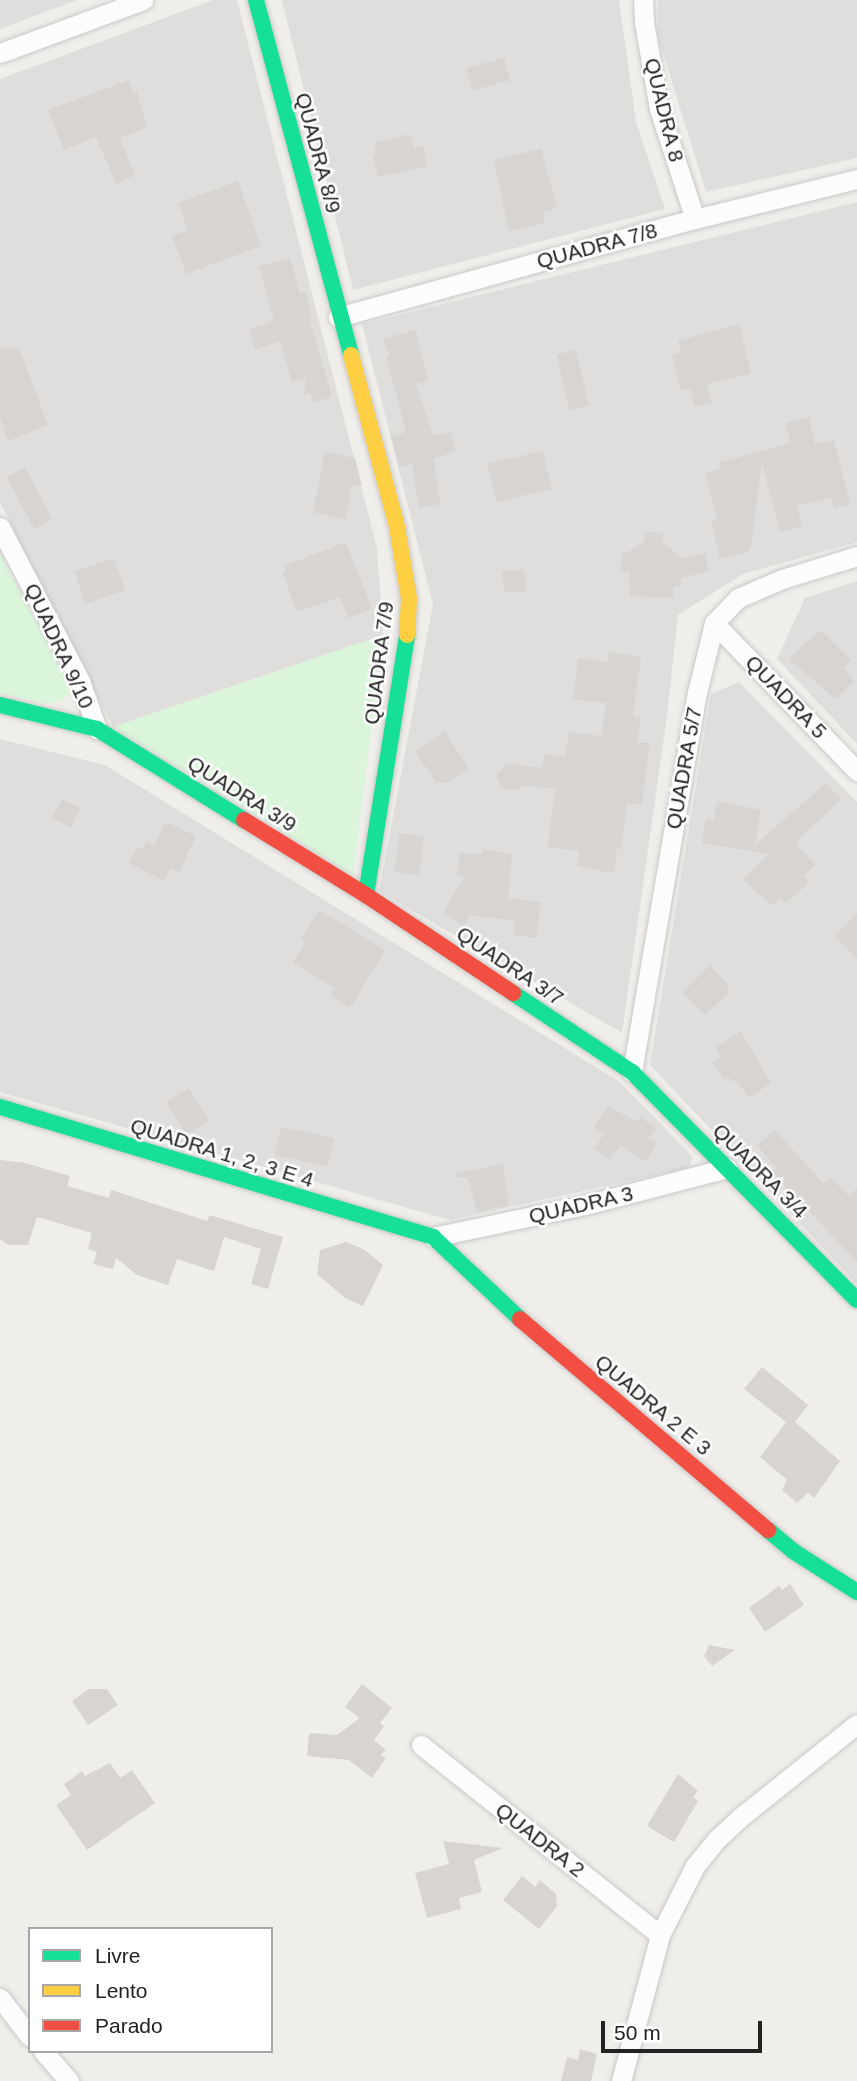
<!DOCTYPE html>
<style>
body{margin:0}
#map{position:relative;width:857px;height:2081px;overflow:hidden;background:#f0eeeb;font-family:Helvetica,sans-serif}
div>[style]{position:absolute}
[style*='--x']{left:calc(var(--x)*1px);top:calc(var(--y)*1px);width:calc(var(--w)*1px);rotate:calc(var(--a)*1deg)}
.residential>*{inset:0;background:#dfdedc}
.park>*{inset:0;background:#daf5da}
.building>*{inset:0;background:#d7d4d2;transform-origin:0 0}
.roads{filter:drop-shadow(0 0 2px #c9c8c7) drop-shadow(0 0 2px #c9c8c7)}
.street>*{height:19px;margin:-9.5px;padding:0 9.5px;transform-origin:9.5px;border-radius:9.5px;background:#fdfcfc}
.fast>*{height:16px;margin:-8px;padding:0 8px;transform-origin:8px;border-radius:8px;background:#16e098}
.slow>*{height:16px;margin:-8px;padding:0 8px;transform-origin:8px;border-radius:8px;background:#ffcf43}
.jam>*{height:16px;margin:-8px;padding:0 8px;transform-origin:8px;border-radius:8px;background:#f24e42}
span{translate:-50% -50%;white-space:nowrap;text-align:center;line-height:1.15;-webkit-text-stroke:5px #fff;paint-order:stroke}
.street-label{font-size:21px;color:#222}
.legend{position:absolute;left:28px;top:1927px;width:245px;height:126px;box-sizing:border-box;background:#fff;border:2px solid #a7a7a7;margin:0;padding:9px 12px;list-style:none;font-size:21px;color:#222}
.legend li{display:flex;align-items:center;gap:14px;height:35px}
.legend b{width:35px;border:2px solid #a7a7a7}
.scale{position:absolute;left:601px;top:2021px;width:161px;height:32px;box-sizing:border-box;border:4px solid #222;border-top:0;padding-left:9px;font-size:21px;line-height:24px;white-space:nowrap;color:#222;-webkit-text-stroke:5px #fff;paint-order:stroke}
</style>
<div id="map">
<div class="residential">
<i style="clip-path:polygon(0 0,77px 0,0 29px)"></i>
<i style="clip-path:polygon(213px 0,237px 0,377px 548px,383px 635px,113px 727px,0 502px,0 79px)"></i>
<i style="clip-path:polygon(282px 0,619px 0,636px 122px,665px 209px,353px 290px)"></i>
<i style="clip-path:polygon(658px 0,857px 0,857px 158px,706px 192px,658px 37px)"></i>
<i style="clip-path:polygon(857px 202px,857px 542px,743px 574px,678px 615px,667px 716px,622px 1033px,379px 891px,433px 604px,362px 324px)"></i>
<i style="clip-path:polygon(857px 581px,857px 744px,777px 659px,805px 598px)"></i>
<i style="clip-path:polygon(739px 682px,857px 802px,857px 1284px,650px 1065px,711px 694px)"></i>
<i style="clip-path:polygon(0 739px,105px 765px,620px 1082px,693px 1157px,688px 1168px,450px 1220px,0 1092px)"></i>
</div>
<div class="park">
<i style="clip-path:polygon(0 554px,72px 689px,70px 694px,58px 701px,47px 704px,0 693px)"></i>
<i style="clip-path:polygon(383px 635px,353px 875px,113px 727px)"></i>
</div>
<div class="building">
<i style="left:504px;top:58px;width:23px;height:39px;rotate:75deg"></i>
<i style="clip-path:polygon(129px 80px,134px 94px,137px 92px,147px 127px,120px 138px,135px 175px,116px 184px,96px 137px,64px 150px,48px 110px)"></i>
<i style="clip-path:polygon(410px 134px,414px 148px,423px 146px,427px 166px,378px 177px,373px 155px,377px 154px,374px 143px)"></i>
<i style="clip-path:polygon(541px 149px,557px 208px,543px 212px,545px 223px,509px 231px,494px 160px)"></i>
<i style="clip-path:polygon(238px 181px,261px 246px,186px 274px,172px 236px,188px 230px,178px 203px)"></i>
<i style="clip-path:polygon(290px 258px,300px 294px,306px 292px,312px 317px,309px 318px,332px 397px,313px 402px,310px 393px,304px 395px,306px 378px,292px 382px,280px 341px,255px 350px,249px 330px,274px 321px,259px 266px)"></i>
<i style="clip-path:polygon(739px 324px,751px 374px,707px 384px,712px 402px,694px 407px,690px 389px,681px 391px,672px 354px,681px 352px,678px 341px)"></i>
<i style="clip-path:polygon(416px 330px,428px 381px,416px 384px,433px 435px,451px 432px,456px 451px,434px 459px,440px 504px,419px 508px,412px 464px,399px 467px,391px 437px,406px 432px,386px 355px,390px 354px,382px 339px)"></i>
<i style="clip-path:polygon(0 347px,20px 350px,48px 425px,8px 441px,0 418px)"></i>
<i style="left:576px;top:350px;width:57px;height:20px;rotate:77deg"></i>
<i style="clip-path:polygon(809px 417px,815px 444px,834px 440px,850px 504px,834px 508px,831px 498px,797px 506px,802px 526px,780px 532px,762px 463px,751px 547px,748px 552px,720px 559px,711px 521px,717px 520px,705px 473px,720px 469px,719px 463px,790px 443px,786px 423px)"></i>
<i style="left:543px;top:451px;width:39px;height:57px;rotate:77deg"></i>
<i style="clip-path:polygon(325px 452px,355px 458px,362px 486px,351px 485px,346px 520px,313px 512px)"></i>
<i style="left:25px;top:467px;width:59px;height:21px;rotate:62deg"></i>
<i style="clip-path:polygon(645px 532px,663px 533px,662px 542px,683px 559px,705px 553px,709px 571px,681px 578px,680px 587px,673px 587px,673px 598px,629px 596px,630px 572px,620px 571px,622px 552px,628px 552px,645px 541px)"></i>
<i style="clip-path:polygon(346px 542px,372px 609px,348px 618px,340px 597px,297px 612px,282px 572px,286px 571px,284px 566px)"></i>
<i style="left:114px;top:558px;width:34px;height:42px;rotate:71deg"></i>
<i style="left:524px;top:569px;width:22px;height:22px;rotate:85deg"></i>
<i style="clip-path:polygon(820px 630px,851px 661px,843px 668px,854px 680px,835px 699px,789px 659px)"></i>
<i style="clip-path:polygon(609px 652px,641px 657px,633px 716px,641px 717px,637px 742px,650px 743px,642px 805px,627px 803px,621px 849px,617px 848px,614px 872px,607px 873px,577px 866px,579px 851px,548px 847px,555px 789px,522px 785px,518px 790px,502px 788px,496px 776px,507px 763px,542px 768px,544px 754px,565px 757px,569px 732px,601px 736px,606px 703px,573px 699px,578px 658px,608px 662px)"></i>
<i style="clip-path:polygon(445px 731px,469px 769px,447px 783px,436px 782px,415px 751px)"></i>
<i style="clip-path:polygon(826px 783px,841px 799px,795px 843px,815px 865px,803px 876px,809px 883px,786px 903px,781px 898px,772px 906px,743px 879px,769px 854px,702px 843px,706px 819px,714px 820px,717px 801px,761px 810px,755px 845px)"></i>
<i style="left:62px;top:799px;width:21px;height:21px;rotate:28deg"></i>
<i style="clip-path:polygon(166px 822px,196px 836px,179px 872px,170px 868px,164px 881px,129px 863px,137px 847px,142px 850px,146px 841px,154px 846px)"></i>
<i style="left:399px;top:833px;width:25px;height:39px;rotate:7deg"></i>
<i style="clip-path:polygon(483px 849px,512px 854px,508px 898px,541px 902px,536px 938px,513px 935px,515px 921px,470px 915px,463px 926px,443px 913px,465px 876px,457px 875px,460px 852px,481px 855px)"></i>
<i style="clip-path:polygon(319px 910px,385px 950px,350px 1008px,330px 995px,334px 988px,293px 962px,306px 941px,301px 939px)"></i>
<i style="clip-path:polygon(857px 913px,857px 959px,835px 936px)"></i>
<i style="clip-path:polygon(710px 965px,729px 986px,727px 989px,730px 992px,705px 1015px,682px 993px)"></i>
<i style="clip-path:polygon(741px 1031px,771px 1083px,749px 1098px,736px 1080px,732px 1082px,729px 1077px,724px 1080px,712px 1062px,721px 1057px,715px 1048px)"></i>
<i style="left:189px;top:1088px;width:38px;height:27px;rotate:58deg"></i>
<i style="clip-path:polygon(608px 1106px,637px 1122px,640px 1117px,656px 1128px,649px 1138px,657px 1143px,645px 1162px,620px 1145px,610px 1160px,594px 1149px,604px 1134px,594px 1127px)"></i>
<i style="left:281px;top:1127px;width:54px;height:29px;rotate:12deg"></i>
<i style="clip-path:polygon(775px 1130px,824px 1184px,831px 1178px,849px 1196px,857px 1188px,857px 1262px,772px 1172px,776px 1168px,757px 1145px)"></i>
<i style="clip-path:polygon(0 1160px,25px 1163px,70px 1176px,67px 1186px,109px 1198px,111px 1190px,207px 1221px,209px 1216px,213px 1216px,283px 1237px,268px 1289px,251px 1284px,261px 1249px,224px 1237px,214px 1271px,177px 1259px,168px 1285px,137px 1275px,116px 1258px,113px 1269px,93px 1264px,97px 1252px,88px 1249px,92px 1233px,37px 1217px,28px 1245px,8px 1245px,0 1239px)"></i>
<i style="clip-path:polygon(503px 1164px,509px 1205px,477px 1212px,468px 1178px,456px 1177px,456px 1173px)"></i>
<i style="clip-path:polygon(346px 1242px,365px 1250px,383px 1265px,363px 1306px,345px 1298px,317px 1274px,320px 1250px)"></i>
<i style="clip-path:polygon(762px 1367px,808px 1405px,795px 1422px,840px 1461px,814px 1498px,808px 1493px,797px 1503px,782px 1490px,787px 1480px,760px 1457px,786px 1422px,744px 1389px)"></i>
<i style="clip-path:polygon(790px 1584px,804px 1605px,765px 1632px,749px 1608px,779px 1586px,782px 1590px)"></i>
<i style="clip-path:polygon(709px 1645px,735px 1650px,712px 1666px,704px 1656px)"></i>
<i style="clip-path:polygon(362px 1684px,392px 1708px,380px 1723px,384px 1726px,374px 1740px,386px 1750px,381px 1755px,386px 1758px,372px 1778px,349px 1760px,307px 1756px,309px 1733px,337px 1735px,360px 1718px,345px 1707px)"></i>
<i style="clip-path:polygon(89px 1689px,107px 1689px,118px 1705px,88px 1725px,72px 1701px)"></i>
<i style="clip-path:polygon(110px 1763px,120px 1778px,132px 1770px,155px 1803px,87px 1850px,56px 1805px,71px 1795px,64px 1784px,82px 1771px,85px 1776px)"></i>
<i style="clip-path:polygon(678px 1774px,698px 1791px,693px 1797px,698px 1801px,674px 1842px,647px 1826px)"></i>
<i style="clip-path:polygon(443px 1841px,503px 1848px,474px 1860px,482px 1892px,459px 1898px,461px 1909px,427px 1918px,415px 1873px,449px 1864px)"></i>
<i style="clip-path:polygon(522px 1876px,535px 1887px,540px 1880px,556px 1894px,557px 1906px,539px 1929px,503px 1900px)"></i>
<i style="clip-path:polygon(580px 2049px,597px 2054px,591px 2081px,561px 2081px,567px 2057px,578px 2060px)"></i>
</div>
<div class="roads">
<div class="street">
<i style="--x:643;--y:0;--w:22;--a:87"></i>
<i style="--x:644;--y:22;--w:88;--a:80.2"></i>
<i style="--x:659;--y:109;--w:116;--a:71.9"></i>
<i style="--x:0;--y:53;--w:153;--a:-20.3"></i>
<i style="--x:338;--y:317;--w:370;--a:-15.4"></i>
<i style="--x:695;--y:219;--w:167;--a:-13.9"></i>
<i style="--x:0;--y:527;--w:174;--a:62.5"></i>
<i style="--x:80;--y:681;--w:51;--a:70.5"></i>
<i style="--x:714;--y:623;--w:206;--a:46"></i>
<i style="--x:632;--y:1072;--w:385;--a:-80.3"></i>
<i style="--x:697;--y:693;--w:72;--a:-76.3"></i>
<i style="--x:714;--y:623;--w:35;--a:-46"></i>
<i style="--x:738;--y:598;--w:48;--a:-23.4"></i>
<i style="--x:782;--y:579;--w:78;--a:-17"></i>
<i style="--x:433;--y:1237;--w:155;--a:-11.9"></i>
<i style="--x:585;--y:1205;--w:147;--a:-14.6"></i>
<i style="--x:421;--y:1745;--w:305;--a:38.5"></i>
<i style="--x:0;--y:1998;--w:49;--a:52.4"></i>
<i style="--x:43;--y:2051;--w:40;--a:49"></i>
<i style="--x:621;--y:2081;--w:151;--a:-75"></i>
<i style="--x:660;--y:1935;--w:77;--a:-63.1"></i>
<i style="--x:695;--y:1866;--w:33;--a:-51"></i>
<i style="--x:716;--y:1840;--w:35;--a:-43"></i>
<i style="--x:742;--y:1816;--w:147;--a:-38.7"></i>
</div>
<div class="fast">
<i style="--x:256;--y:0;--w:367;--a:75"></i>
<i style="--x:0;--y:705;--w:100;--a:13.9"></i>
<i style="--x:97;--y:729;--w:173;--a:31.8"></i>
<i style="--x:366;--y:895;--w:263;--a:-81"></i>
<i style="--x:513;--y:993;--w:143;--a:33.6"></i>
<i style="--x:632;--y:1072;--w:320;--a:45.4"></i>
<i style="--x:0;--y:1107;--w:452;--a:16.7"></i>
<i style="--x:433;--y:1237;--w:120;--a:43.3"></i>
<i style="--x:768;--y:1530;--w:33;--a:40"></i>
<i style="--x:793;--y:1551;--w:76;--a:32.6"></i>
</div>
<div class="slow">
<i style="--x:351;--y:355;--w:178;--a:75"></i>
<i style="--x:397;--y:527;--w:73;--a:80.5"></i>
<i style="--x:409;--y:599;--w:36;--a:93"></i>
</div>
<div class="jam">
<i style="--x:244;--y:820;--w:143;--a:31.6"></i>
<i style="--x:366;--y:895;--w:177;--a:33.7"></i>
<i style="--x:520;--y:1319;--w:326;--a:40.4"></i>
</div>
</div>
<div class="street-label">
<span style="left:664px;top:110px;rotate:76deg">QUADRA 8</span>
<span style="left:318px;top:153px;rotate:75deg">QUADRA 8/9</span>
<span style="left:597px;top:246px;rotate:-15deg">QUADRA 7/8</span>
<span style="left:59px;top:646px;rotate:65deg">QUADRA 9/10</span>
<span style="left:379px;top:663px;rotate:-83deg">QUADRA 7/9</span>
<span style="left:786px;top:697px;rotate:46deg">QUADRA 5</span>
<span style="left:684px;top:768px;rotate:-80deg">QUADRA 5/7</span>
<span style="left:242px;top:794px;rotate:32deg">QUADRA 3/9</span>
<span style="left:510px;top:966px;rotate:34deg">QUADRA 3/7</span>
<span style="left:222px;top:1153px;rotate:17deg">QUADRA 1, 2, 3 E 4</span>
<span style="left:760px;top:1171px;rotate:45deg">QUADRA 3/4</span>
<span style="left:581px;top:1205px;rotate:-13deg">QUADRA 3</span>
<span style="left:653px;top:1405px;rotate:40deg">QUADRA 2 E 3</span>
<span style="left:540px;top:1840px;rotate:38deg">QUADRA 2</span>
</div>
<ul class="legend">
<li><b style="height:9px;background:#16e098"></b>Livre</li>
<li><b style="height:9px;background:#ffcf43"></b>Lento</li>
<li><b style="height:9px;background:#f24e42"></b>Parado</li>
</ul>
<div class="scale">50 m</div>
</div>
